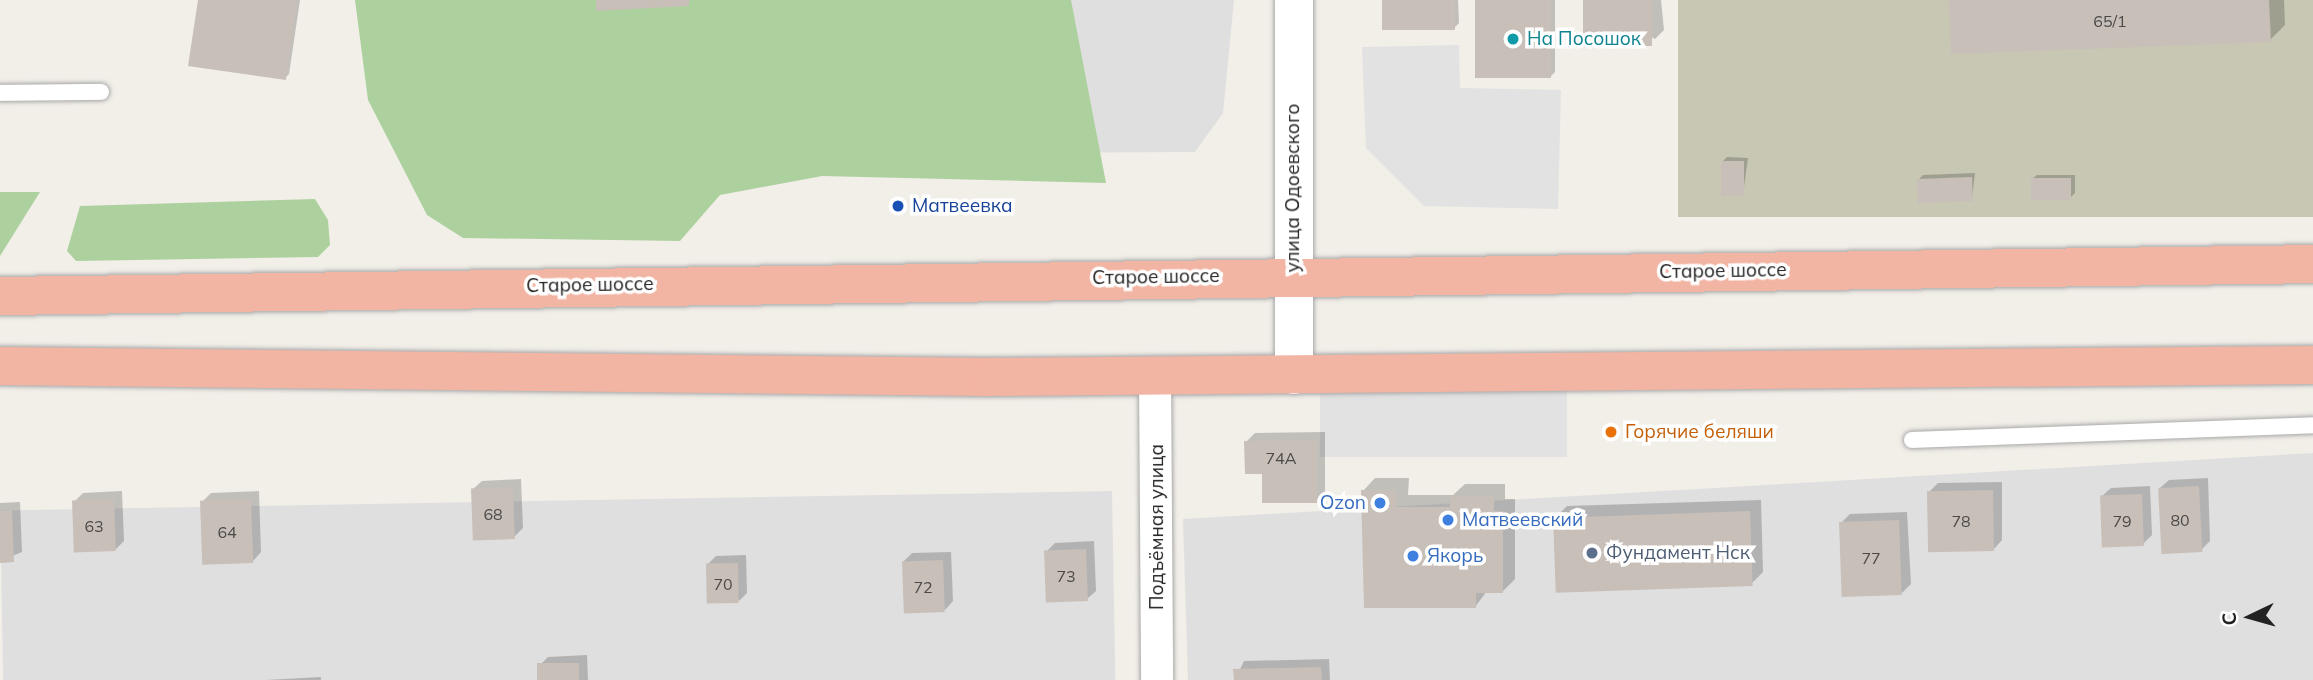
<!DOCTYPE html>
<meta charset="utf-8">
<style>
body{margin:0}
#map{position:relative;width:2313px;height:680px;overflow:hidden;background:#f2efe9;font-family:Mulish,sans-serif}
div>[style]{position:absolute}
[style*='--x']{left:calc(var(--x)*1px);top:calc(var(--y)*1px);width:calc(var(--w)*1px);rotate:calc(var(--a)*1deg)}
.residential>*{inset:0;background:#e0dfdf;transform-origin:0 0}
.construction>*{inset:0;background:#c7c7b4;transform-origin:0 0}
.forest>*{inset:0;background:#add19e}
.parking>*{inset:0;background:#e2e2e2;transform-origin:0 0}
.shadow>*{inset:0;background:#0003}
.building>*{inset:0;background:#c7bfb8;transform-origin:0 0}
.roads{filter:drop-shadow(0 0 2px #a9a9a9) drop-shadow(0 0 2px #a9a9a9)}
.service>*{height:16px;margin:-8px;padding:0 8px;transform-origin:8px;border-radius:8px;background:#fff}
.minor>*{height:32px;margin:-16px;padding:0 16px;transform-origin:16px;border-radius:16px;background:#fff}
.tertiary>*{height:38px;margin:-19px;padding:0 19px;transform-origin:19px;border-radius:19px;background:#fff}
.trunk>*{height:38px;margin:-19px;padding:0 19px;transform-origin:19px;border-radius:19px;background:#f2b4a3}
.dots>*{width:19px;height:19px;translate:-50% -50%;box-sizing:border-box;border:4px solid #fff;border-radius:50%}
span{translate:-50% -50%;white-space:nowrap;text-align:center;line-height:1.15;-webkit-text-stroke:7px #fff;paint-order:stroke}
.number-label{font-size:16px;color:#4b4948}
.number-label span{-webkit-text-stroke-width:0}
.culture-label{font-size:19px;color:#0d838f}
.left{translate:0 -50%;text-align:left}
.street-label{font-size:19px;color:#222}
.transit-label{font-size:19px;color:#164399}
.food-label{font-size:19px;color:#c56008}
.shop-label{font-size:19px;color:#366cbe}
.right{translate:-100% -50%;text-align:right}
.service-label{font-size:19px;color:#4e5e75}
.north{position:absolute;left:2215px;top:582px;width:70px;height:70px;-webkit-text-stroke:5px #fff;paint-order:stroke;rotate:265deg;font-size:19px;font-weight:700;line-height:28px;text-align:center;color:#222}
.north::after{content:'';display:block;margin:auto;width:24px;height:32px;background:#222;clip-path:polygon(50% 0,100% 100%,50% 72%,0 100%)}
</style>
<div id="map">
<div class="residential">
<i style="clip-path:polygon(391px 0,1234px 0,1223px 113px,1195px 152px,399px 157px)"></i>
<i style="clip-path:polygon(2313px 453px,2313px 680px,1188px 680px,1183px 519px)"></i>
<i style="left:1112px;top:491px;width:189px;height:1112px;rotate:89deg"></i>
</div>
<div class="construction">
<i style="left:1678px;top:0;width:635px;height:217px"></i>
</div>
<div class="forest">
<i style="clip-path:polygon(355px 0,1071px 0,1106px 183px,822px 176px,720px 195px,680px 241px,463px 238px,427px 215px,368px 100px)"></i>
<i style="clip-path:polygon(0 192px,40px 192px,0 256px)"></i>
<i style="clip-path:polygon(315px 199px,328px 220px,330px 245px,318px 257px,76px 261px,67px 251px,80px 206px)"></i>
</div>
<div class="parking">
<i style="clip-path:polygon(1459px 45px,1460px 88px,1561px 90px,1558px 209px,1424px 206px,1366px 148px,1362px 47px)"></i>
<i style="left:1320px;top:361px;width:247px;height:96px"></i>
</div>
<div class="shadow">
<i style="clip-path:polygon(199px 0,300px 0,289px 74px,285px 78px)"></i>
<i style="clip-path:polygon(1383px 0,1458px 0,1459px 23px,1455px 27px)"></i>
<i style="clip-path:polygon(1476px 0,1555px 0,1555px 72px,1551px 76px)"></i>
<i style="clip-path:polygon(1585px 0,1661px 0,1664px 30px,1655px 39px)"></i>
<i style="clip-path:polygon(1951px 0,2284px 0,2285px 25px,2270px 40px)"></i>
<i style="clip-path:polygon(1727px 157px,1748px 158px,1743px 194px,1723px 161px)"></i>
<i style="clip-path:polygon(1975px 173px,1972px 199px,1919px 179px,1923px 175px)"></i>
<i style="clip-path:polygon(2037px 175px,2075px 175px,2075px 193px,2071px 197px,2032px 179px)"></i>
<i style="clip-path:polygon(1325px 432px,1325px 492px,1316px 501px,1264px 472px,1246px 442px,1255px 433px)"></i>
<i style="clip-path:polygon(1375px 478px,1409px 478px,1408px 495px,1453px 495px,1465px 484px,1505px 484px,1505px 499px,1515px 499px,1515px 579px,1503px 591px,1487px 591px,1475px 607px,1363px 491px)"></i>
<i style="clip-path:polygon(2208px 478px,2210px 541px,2201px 550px,2160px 488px,2169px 480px)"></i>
<i style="clip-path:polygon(521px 479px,523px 528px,514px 537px,473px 489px,482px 481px)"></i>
<i style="clip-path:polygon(2002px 482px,2002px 540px,1994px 549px,1929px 492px,1938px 483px)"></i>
<i style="clip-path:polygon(2150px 486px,2152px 535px,2143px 544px,2102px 496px,2111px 488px)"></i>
<i style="clip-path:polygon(122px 491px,124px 541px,115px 550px,74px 502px,83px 493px)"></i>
<i style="clip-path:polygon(259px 491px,261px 552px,253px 561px,202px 502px,211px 493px)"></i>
<i style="clip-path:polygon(1761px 500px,1763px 572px,1751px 584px,1555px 518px,1567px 506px)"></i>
<i style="clip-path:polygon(20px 502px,22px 552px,0 561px,0 503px)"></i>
<i style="clip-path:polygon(1907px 512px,1911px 584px,1902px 593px,1841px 523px,1850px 514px)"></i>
<i style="clip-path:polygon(1094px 541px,1096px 591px,1087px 599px,1046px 552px,1055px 543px)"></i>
<i style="clip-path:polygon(951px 552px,953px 601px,945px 610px,903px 562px,912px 553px)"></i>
<i style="clip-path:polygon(746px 555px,747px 593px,739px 601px,707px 565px,716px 556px)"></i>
<i style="clip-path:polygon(587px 655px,588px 680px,539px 680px,539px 666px,548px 657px)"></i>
<i style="clip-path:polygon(1329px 659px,1330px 680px,1235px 680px,1244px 661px)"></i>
<i style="clip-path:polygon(321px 677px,321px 680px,265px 680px)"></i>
</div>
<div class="building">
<i style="clip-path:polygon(198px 0,297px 0,286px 80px,188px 66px)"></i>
<i style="clip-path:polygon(596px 0,689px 0,689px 6px,596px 11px)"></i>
<i style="left:1382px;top:0;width:73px;height:30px"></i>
<i style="left:1475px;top:0;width:76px;height:78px"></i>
<i style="left:1583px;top:0;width:69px;height:46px"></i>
<i style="clip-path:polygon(1949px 0,2269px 0,2271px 42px,1951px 54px)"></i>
<i style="left:1721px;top:161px;width:23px;height:35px"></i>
<i style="left:1972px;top:177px;width:24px;height:55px;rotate:88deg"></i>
<i style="left:2031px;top:178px;width:40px;height:22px"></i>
<i style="clip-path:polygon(1317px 440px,1317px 503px,1262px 503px,1262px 474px,1245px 474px,1244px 441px)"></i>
<i style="left:2199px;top:486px;width:66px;height:41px;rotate:87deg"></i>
<i style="left:513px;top:487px;width:52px;height:42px;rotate:88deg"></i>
<i style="clip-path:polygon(1361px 490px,1397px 490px,1396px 507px,1450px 507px,1451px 495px,1494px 496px,1494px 511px,1503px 511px,1503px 593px,1476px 593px,1476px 608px,1364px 608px)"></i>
<i style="left:1993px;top:490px;width:61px;height:66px;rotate:89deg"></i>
<i style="left:2142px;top:494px;width:52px;height:42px;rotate:88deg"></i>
<i style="left:114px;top:499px;width:52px;height:42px;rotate:88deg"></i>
<i style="left:251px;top:499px;width:64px;height:51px;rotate:88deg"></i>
<i style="clip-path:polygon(12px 510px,14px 562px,0 563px,0 511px)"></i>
<i style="left:1750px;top:511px;width:75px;height:197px;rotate:88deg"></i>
<i style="left:1899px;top:520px;width:75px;height:60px;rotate:88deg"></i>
<i style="left:1086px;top:549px;width:52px;height:42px;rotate:88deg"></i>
<i style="left:943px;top:560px;width:52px;height:41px;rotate:88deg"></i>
<i style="left:738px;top:563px;width:40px;height:32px;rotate:89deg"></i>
<i style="left:579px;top:663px;width:17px;height:42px;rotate:90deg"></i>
<i style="clip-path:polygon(1321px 667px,1322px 680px,1234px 680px,1233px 669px)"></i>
</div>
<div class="roads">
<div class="service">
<i style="--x:0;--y:93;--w:101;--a:-0.6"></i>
<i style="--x:1912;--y:440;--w:401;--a:-2.1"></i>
</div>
<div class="minor">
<i style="--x:1155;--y:375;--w:305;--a:89.6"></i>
</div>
<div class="tertiary">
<i style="--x:1294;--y:0;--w:375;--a:90"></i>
</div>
<div class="trunk">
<i style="--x:0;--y:296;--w:2313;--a:-0.79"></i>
<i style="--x:0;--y:366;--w:987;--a:0.64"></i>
<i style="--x:987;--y:377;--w:1326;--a:-0.52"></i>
</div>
</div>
<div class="dots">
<i style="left:1513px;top:39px;background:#0f9aa8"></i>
<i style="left:898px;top:206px;background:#1a4fb4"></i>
<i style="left:1611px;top:432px;background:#e8710a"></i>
<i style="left:1380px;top:503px;background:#3f7fe0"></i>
<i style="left:1448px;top:520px;background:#3f7fe0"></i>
<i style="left:1592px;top:553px;background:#5c6f8a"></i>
<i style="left:1413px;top:556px;background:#3f7fe0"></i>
</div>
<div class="number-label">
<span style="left:2110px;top:21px">65/1</span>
<span style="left:1281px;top:458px">74А</span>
<span style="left:493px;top:514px">68</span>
<span style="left:2180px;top:520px">80</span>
<span style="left:1961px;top:521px">78</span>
<span style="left:2122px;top:521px">79</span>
<span style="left:94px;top:526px">63</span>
<span style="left:227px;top:532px">64</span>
<span style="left:1871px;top:558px">77</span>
<span style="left:1066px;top:576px">73</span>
<span style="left:723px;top:584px">70</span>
<span style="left:923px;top:587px">72</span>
</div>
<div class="culture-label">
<span class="left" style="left:1527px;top:39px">На Посошок</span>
</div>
<div class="street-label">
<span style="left:1293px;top:188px;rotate:-90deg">улица Одоевского</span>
<span style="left:1723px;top:271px;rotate:-1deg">Старое шоссе</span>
<span style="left:1156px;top:277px;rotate:-1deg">Старое шоссе</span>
<span style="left:590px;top:285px;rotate:-1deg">Старое шоссе</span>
<span style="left:1157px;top:527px;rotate:-90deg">Подъёмная улица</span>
</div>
<div class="transit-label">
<span class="left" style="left:912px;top:206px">Матвеевка</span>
</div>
<div class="food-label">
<span class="left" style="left:1625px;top:432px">Горячие беляши</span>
</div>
<div class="shop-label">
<span class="right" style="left:1366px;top:503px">Ozon</span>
<span class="left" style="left:1462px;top:520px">Матвеевский</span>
<span class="left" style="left:1427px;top:556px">Якорь</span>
</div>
<div class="service-label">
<span class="left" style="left:1606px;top:553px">Фундамент Нск</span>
</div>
<div class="north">С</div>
</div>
